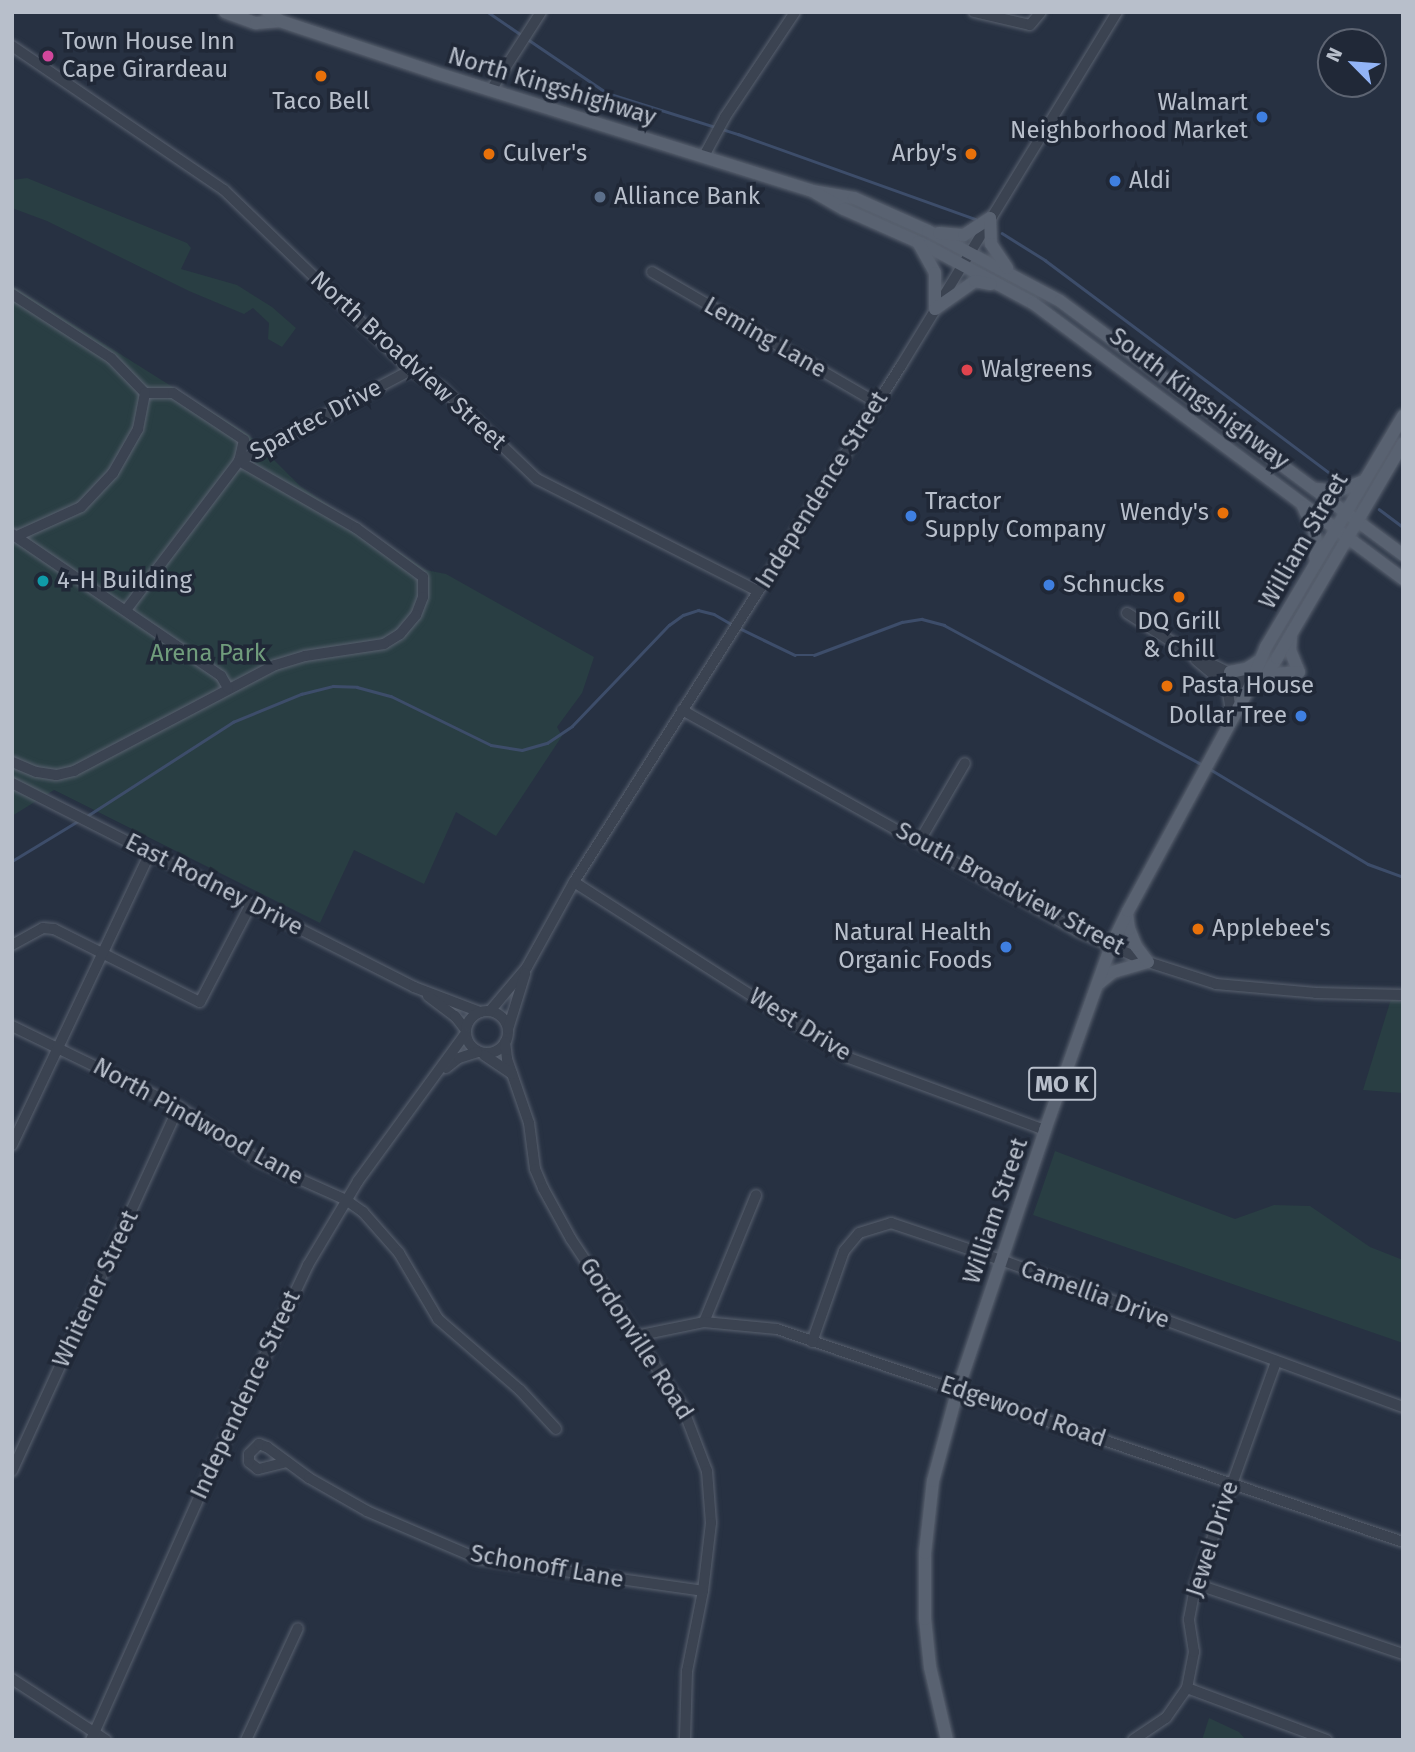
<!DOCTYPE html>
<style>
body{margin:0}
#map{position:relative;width:1415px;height:1752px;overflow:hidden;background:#273142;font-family:"Fira Sans",sans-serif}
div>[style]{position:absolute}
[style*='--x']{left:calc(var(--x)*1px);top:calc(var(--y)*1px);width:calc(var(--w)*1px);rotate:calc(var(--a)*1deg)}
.green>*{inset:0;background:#293e43}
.stream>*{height:2.5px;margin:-1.25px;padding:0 1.25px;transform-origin:1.25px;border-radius:1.25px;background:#3d4d6a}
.roads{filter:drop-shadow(0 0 2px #59616f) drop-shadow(0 0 2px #59616f)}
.minor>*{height:10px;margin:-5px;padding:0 5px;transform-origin:5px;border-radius:5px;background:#3b4351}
.minor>.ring{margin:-5px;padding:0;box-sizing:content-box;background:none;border:10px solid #3b4351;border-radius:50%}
.major>*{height:12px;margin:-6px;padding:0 6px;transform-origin:6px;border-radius:6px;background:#596271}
.dots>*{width:19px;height:19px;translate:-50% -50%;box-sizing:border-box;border:4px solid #202837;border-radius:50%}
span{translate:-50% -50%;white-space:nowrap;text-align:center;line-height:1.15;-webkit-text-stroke:7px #202837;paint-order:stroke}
.shield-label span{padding:2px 5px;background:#202837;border:2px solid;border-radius:5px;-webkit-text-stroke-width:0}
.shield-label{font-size:23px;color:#b8bfcb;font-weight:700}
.poi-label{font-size:24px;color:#b8bfcb}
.left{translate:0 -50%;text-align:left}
.right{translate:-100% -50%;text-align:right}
.street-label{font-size:24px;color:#b8bfcb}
.park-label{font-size:24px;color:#709c7c}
.frame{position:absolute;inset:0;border:14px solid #b8bfcb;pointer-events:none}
.north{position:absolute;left:1317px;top:28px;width:70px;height:70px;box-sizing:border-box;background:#202837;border:2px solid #5d6472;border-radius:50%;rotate:295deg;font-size:19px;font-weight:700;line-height:28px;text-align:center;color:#b8bfcb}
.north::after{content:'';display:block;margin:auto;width:24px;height:32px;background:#92b4f6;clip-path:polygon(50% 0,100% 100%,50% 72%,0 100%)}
</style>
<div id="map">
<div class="green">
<i style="clip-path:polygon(27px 178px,187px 243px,191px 248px,181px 269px,237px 285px,272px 307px,296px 328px,282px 347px,268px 339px,269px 323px,253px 308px,244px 314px,189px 291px,47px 221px,12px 208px,12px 180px)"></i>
<i style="clip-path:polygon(12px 286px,249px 435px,300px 486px,426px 570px,446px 574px,594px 657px,582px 693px,557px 727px,562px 736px,496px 836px,456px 812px,424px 884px,354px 850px,320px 923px,54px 790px,12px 816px)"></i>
<i style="clip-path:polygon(1391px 999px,1403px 1002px,1403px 1093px,1363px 1090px)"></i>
<i style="clip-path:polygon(1055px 1151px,1235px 1219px,1274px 1205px,1310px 1206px,1370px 1247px,1403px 1260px,1403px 1343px,1033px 1215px)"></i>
<i style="clip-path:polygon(1209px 1718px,1239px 1732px,1246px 1740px,1202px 1740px)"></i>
</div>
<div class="stream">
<i style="--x:488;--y:12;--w:42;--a:34.4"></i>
<i style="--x:529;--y:40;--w:94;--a:34.2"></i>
<i style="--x:607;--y:93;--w:137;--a:17.4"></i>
<i style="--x:738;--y:134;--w:252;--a:19.7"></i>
<i style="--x:1002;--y:233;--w:51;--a:32.1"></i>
<i style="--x:1045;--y:260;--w:372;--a:36.8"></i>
<i style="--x:1379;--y:509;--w:30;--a:37"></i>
<i style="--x:739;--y:628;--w:62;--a:25.7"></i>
<i style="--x:795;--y:655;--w:19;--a:0"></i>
<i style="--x:814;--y:655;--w:94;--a:-20.6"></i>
<i style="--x:902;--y:622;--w:20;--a:-9"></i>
<i style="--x:922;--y:619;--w:23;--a:15"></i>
<i style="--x:944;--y:625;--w:292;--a:28.4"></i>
<i style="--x:1210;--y:769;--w:184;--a:31"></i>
<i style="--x:1368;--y:864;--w:37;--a:20"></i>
<i style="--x:87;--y:816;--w:174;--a:-32.8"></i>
<i style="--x:233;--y:722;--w:74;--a:-22.4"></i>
<i style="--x:301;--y:694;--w:33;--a:-14"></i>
<i style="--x:333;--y:686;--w:24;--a:2"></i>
<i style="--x:357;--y:687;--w:35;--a:15"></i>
<i style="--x:391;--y:696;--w:111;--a:26.1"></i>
<i style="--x:491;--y:745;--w:31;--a:9"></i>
<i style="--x:522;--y:750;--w:26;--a:-16"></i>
<i style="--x:547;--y:743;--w:30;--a:-34"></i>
<i style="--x:572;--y:726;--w:140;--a:-46.2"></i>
<i style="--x:669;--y:625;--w:17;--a:-36"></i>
<i style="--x:683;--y:615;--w:16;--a:-18"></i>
<i style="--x:698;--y:610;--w:16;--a:14"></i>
<i style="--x:714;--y:614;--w:22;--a:30"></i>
<i style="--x:12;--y:861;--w:77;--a:-31.2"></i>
</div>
<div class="roads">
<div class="minor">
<i style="--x:974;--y:12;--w:57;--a:13.1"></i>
<i style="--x:1030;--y:25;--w:17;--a:-50"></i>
<i style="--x:12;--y:46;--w:256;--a:34.2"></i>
<i style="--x:224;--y:190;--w:260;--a:43.9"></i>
<i style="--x:411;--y:370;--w:36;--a:30"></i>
<i style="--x:442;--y:388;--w:132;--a:43.8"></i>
<i style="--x:537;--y:479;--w:248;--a:26.9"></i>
<i style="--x:491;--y:90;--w:93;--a:-57.3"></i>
<i style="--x:704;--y:156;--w:44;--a:-61.7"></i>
<i style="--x:725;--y:117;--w:126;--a:-56.3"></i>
<i style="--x:652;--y:272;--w:260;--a:30.2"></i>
<i style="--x:12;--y:294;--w:118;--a:32.9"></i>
<i style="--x:111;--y:358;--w:49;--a:45.8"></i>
<i style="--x:145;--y:393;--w:28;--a:0"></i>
<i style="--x:173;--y:393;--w:85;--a:33.5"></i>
<i style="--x:244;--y:440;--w:22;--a:103"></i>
<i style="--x:239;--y:461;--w:135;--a:29.8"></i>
<i style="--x:356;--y:528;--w:83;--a:36.2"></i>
<i style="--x:423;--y:577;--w:20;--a:90"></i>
<i style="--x:423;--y:597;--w:19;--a:111"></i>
<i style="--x:416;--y:615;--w:25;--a:130"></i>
<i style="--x:400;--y:634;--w:19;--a:148"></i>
<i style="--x:384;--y:644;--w:80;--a:171.4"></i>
<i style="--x:305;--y:656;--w:31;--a:163"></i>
<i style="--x:275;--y:665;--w:227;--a:152.2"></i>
<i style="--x:74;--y:771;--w:18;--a:167"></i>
<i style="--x:56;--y:775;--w:20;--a:-171"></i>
<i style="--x:36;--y:772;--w:26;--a:-157"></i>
<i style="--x:12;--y:534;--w:253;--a:34.2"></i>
<i style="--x:221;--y:676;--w:14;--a:60"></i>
<i style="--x:17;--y:536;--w:70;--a:-24.4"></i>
<i style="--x:81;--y:507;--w:47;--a:-46.7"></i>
<i style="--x:113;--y:473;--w:51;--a:-60.4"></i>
<i style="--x:138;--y:429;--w:37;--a:-79"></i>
<i style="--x:126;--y:610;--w:187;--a:-52.8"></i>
<i style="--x:239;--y:461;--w:195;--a:-27.9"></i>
<i style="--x:1127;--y:613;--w:76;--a:32.6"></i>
<i style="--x:1191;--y:654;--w:55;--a:26.1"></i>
<i style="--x:1240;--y:678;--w:14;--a:56"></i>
<i style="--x:1196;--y:660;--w:40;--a:40"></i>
<i style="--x:1227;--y:686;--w:31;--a:81"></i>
<i style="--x:682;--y:710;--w:453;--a:29.2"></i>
<i style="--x:1077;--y:931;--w:77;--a:23.6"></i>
<i style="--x:1148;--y:962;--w:71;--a:17.9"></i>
<i style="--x:1216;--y:984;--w:100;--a:5.1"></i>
<i style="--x:1316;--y:993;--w:87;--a:1.3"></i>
<i style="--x:12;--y:783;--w:451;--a:26.9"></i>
<i style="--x:414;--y:987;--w:71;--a:20.7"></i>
<i style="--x:919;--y:842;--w:91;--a:-59.8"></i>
<i style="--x:574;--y:882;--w:326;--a:32.6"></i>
<i style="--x:849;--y:1058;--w:209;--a:20.2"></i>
<i style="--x:12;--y:945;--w:35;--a:-29"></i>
<i style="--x:43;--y:928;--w:11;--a:5"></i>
<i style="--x:54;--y:929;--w:163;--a:26.6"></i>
<i style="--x:200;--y:1002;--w:110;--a:-62.5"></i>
<i style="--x:428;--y:996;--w:34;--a:37"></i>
<i style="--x:455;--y:1016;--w:16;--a:52"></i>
<i class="ring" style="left:466px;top:1011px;width:32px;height:32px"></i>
<i style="--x:490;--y:1011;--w:57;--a:-49.9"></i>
<i style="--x:527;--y:967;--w:97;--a:-61.1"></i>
<i style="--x:574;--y:882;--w:611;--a:-57.64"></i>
<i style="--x:901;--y:366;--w:415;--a:-58.6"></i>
<i style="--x:12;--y:1026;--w:186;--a:25.9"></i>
<i style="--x:179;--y:1107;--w:97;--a:34"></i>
<i style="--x:259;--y:1161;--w:95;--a:24.1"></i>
<i style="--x:346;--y:1200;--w:21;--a:35"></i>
<i style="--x:363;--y:1212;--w:55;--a:48.7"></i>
<i style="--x:399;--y:1253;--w:77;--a:59.4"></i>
<i style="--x:438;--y:1319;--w:108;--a:40.9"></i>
<i style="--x:520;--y:1390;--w:53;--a:47.3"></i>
<i style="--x:508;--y:1029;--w:58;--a:-72.8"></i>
<i style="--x:505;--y:1042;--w:17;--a:83"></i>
<i style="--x:507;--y:1059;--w:68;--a:71"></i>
<i style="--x:529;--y:1123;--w:46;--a:82.6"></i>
<i style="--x:535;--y:1169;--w:21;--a:67"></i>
<i style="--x:543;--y:1188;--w:58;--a:61.2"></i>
<i style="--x:571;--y:1239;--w:201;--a:56.4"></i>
<i style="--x:682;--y:1406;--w:70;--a:69"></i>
<i style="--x:707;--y:1471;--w:52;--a:85.6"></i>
<i style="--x:711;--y:1523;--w:68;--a:96.7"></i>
<i style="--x:703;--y:1591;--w:82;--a:101.3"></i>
<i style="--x:687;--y:1671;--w:69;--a:91.7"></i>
<i style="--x:484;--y:1055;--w:34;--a:34"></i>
<i style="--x:446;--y:1068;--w:16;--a:-38"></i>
<i style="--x:459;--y:1058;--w:19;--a:-18"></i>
<i style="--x:12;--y:1145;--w:323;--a:-64.7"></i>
<i style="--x:704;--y:1322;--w:137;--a:-67.7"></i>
<i style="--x:636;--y:1336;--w:69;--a:-11.6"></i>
<i style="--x:704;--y:1322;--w:73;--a:5.5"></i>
<i style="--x:777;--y:1329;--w:661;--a:18.79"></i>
<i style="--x:812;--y:1342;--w:96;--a:-70.6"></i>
<i style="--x:844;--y:1251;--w:23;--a:-50"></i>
<i style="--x:859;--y:1233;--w:34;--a:-17"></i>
<i style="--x:891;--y:1223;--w:116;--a:18.6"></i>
<i style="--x:1001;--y:1260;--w:428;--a:20.1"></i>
<i style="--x:287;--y:1462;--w:30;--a:166"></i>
<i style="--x:258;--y:1469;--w:11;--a:-142"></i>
<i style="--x:249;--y:1462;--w:8;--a:-90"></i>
<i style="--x:249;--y:1454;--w:14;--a:-45"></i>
<i style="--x:259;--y:1444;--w:9;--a:21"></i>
<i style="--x:267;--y:1447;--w:52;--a:36.4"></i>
<i style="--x:309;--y:1478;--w:67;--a:29.6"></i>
<i style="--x:367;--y:1511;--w:122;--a:23.2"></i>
<i style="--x:479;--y:1559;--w:226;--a:8.1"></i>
<i style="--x:12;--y:1471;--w:400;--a:-65.4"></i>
<i style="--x:1196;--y:1584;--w:219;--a:18.7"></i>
<i style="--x:12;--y:1679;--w:112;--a:33"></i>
<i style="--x:1187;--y:1688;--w:149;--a:20.4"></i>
<i style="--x:91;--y:1740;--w:305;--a:-66"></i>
<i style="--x:215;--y:1461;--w:217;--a:-64.6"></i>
<i style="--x:308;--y:1265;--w:98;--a:-59.2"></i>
<i style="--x:358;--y:1181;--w:182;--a:-53.9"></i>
<i style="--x:246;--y:1740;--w:123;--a:-65.1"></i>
<i style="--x:1133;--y:1740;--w:40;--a:-34"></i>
<i style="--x:1166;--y:1718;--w:37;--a:-55"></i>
<i style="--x:1187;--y:1688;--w:37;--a:-79"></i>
<i style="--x:1194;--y:1652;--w:33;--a:-99"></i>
<i style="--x:1189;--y:1619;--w:36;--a:-79"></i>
<i style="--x:1196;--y:1584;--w:236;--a:-70.2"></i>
</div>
<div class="major">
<i style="--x:225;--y:12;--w:33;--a:20"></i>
<i style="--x:256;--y:23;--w:24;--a:-5"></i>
<i style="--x:268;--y:12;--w:15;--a:37"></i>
<i style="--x:280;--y:21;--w:164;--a:18.4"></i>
<i style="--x:436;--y:73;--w:394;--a:17.4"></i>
<i style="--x:812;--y:191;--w:43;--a:9.5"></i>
<i style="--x:854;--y:198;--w:81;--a:24"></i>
<i style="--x:928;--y:231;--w:149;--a:27.9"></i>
<i style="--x:1060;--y:301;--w:427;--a:36.5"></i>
<i style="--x:816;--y:193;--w:32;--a:30"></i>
<i style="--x:844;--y:209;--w:91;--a:24"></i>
<i style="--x:927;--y:246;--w:120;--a:28.3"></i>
<i style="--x:1033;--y:303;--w:462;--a:36.7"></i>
<i style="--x:939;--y:233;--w:25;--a:5"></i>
<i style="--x:964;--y:235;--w:31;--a:-33"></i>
<i style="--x:990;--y:218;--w:26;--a:88"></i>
<i style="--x:991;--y:244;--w:29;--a:56"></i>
<i style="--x:918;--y:242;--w:35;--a:61"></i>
<i style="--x:935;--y:273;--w:36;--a:90"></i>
<i style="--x:935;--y:309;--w:49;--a:-35"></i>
<i style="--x:975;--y:281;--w:16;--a:11"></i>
<i style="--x:1316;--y:489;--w:22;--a:5"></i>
<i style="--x:1338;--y:491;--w:26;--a:-21"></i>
<i style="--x:1303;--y:506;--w:27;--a:66"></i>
<i style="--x:1314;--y:531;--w:15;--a:79"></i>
<i style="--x:1317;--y:546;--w:12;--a:99"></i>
<i style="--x:1291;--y:636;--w:14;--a:94"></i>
<i style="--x:1290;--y:650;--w:24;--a:68"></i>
<i style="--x:1230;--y:672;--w:16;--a:-11"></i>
<i style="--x:1246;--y:669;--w:15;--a:-32"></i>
<i style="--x:1263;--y:679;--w:13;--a:-23"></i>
<i style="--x:1275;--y:674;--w:24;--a:-5"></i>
<i style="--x:1248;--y:690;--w:19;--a:-36"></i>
<i style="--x:1263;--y:679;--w:25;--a:-56"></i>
<i style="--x:1277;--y:658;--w:249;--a:-59.6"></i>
<i style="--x:1098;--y:984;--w:19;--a:-39"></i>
<i style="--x:1113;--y:972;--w:36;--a:-16"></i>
<i style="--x:1148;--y:962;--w:20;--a:-127"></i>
<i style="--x:1136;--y:946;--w:18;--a:-112"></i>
<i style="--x:1129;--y:929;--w:14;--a:-98"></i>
<i style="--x:947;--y:1740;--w:75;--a:-103.1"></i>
<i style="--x:930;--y:1667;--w:48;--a:-95.9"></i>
<i style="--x:925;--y:1619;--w:66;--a:-90"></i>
<i style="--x:925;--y:1553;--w:72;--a:-83.7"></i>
<i style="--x:933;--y:1481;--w:95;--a:-74.8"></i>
<i style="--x:958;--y:1389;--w:273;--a:-71.4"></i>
<i style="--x:1045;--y:1130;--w:195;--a:-70.3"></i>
<i style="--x:1111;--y:946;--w:39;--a:-64"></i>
<i style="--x:1128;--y:911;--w:251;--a:-61.5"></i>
<i style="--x:1248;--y:690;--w:47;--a:-67.3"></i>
<i style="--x:1266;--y:647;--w:269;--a:-59.3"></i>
</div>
</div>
<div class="dots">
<i style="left:48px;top:56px;background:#d1479c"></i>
<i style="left:321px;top:76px;background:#e8710a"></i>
<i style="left:1262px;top:117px;background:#3f7fe0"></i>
<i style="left:489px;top:154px;background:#e8710a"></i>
<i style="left:971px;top:154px;background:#e8710a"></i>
<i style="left:1115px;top:181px;background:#3f7fe0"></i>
<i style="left:600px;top:197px;background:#5c6f8a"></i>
<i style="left:967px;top:370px;background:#e0444e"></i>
<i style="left:1223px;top:513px;background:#e8710a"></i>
<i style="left:911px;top:516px;background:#3f7fe0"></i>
<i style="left:43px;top:581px;background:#0f9aa8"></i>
<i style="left:1049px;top:585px;background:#3f7fe0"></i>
<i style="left:1179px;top:597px;background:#e8710a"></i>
<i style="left:1167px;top:686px;background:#e8710a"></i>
<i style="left:1301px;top:716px;background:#3f7fe0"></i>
<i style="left:1198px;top:929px;background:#e8710a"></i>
<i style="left:1006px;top:947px;background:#3f7fe0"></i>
</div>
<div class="shield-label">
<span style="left:1062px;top:1084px">MO K</span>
</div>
<div class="poi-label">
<span class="left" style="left:62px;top:56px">Town House Inn<br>Cape Girardeau</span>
<span style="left:321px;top:102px">Taco Bell</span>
<span class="right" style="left:1248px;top:117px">Walmart<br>Neighborhood Market</span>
<span class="left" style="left:503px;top:154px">Culver's</span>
<span class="right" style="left:957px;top:154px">Arby's</span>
<span class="left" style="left:1129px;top:181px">Aldi</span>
<span class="left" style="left:614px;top:197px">Alliance Bank</span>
<span class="left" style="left:981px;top:370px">Walgreens</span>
<span class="left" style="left:925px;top:516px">Tractor<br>Supply Company</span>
<span class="right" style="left:1209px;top:513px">Wendy's</span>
<span class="left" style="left:57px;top:581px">4-H Building</span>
<span class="left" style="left:1063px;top:585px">Schnucks</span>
<span style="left:1179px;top:636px">DQ Grill<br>&amp; Chill</span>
<span class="left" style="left:1181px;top:686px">Pasta House</span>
<span class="right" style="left:1287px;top:716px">Dollar Tree</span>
<span class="left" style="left:1212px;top:929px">Applebee's</span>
<span class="right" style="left:992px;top:947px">Natural Health<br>Organic Foods</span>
</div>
<div class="street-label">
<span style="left:552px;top:87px;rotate:17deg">North Kingshighway</span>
<span style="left:765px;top:338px;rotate:30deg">Leming Lane</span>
<span style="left:408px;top:361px;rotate:42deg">North Broadview Street</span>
<span style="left:1199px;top:399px;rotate:37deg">South Kingshighway</span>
<span style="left:316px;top:420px;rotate:-28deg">Spartec Drive</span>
<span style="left:822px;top:490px;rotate:-58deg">Independence Street</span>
<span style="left:1304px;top:541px;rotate:-60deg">William Street</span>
<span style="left:214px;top:885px;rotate:27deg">East Rodney Drive</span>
<span style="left:1010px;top:889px;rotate:28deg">South Broadview Street</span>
<span style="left:800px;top:1025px;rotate:32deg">West Drive</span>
<span style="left:198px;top:1122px;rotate:29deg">North Pindwood Lane</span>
<span style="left:996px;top:1211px;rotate:-71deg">William Street</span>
<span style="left:96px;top:1289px;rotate:-65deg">Whitener Street</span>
<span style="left:1095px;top:1295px;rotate:20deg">Camellia Drive</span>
<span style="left:636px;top:1339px;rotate:57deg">Gordonville Road</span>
<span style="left:246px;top:1395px;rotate:-65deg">Independence Street</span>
<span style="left:1023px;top:1412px;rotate:19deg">Edgewood Road</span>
<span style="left:1213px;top:1539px;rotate:-72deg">Jewel Drive</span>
<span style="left:547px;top:1567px;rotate:10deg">Schonoff Lane</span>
</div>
<div class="park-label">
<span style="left:208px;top:654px">Arena Park</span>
</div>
<div class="frame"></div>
<div class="north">N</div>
</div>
